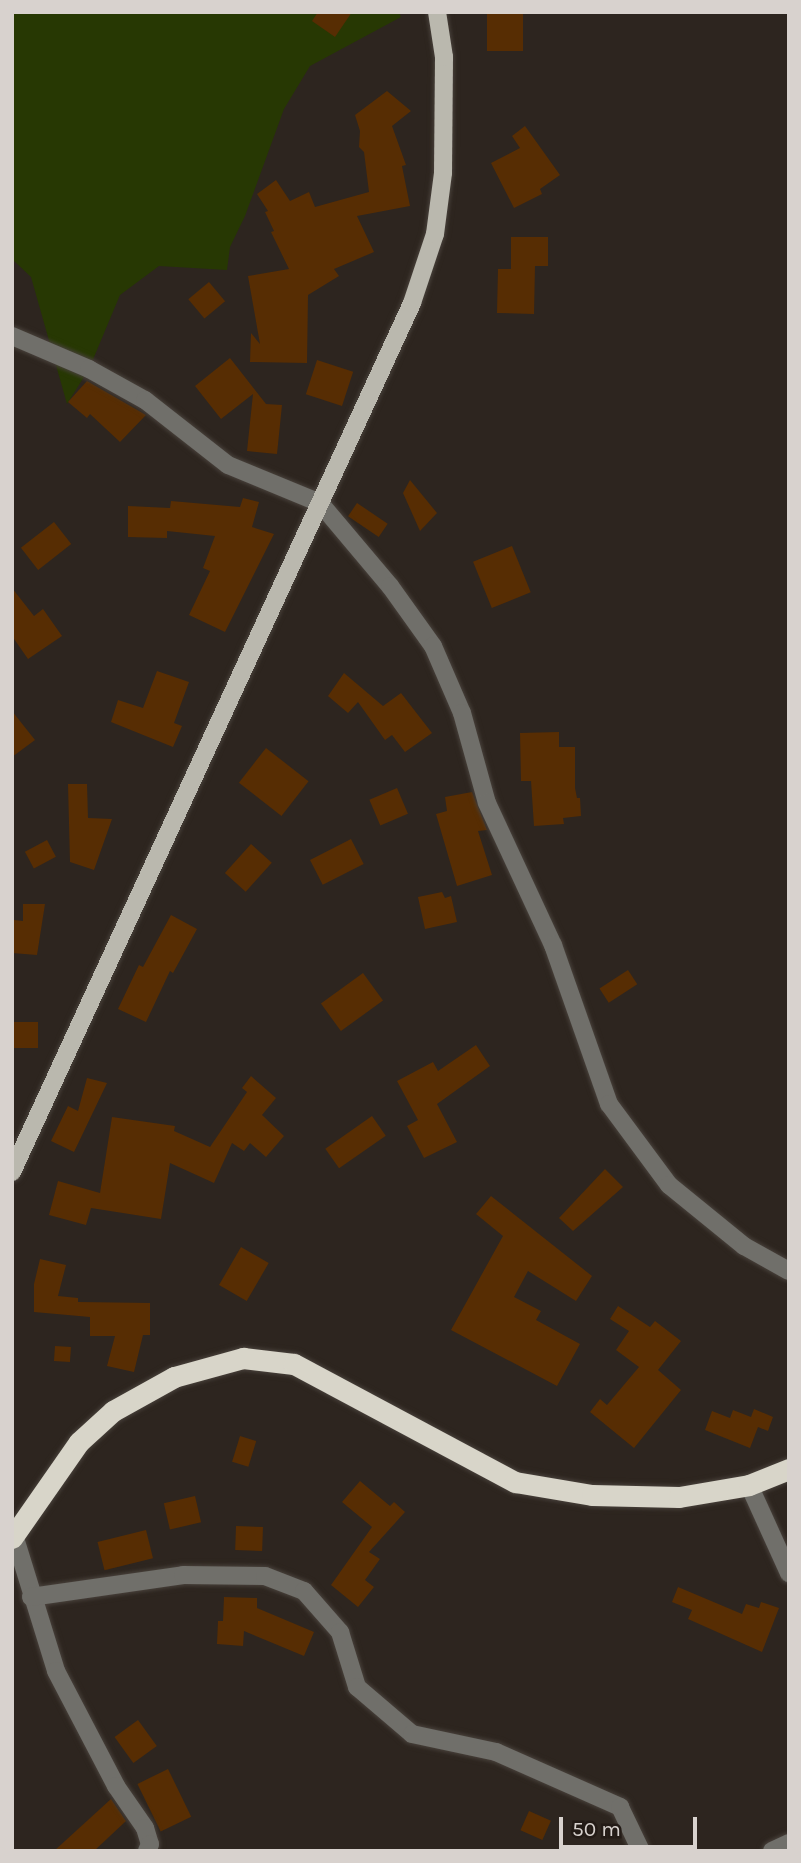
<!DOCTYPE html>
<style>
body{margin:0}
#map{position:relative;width:801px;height:1863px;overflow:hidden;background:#2d251f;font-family:Karla,sans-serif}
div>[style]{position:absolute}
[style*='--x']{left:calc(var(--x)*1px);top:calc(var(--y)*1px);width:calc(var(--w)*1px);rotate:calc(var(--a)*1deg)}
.green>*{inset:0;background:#273803}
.building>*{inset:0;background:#572d03;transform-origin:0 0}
.roads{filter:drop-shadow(0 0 2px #48413b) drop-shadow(0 0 2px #48413b)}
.minor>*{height:18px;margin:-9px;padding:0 9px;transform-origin:9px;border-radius:9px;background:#706f6a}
.major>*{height:18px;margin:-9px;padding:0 9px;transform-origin:9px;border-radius:9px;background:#bab8ae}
.highway>*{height:21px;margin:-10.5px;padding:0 10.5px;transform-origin:10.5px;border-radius:10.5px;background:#d8d5c9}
span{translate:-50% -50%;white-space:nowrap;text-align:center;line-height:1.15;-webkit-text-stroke:5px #231b16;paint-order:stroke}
.frame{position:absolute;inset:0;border:14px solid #d8d2ce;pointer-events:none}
.scale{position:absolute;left:559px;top:1817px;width:138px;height:32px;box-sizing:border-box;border:4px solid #d8d2ce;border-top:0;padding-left:9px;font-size:21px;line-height:24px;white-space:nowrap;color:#d8d2ce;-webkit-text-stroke:5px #231b16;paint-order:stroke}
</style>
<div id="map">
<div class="green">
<i style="clip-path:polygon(12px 12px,399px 12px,401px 17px,310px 66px,284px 109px,245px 216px,230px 247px,227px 270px,159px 266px,120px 295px,89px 369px,67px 404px,31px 277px,12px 259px)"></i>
</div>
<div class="building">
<i style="clip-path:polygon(318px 12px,352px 12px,335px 37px,312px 21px)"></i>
<i style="left:487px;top:12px;width:36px;height:39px"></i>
<i style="clip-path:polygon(387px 91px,411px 111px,392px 126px,406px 165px,402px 166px,410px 206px,357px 216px,374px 252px,334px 269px,339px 276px,308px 295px,307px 363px,250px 362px,251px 333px,260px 344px,248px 276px,289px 269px,271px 232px,274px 231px,265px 212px,268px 211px,257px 194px,276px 180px,290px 201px,309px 192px,315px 207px,369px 192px,364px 152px,359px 147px,360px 131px,355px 115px)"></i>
<i style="clip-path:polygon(525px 126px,560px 175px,540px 189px,542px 194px,514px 208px,491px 163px,520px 148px,512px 136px)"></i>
<i style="clip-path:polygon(511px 237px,548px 237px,548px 266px,535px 266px,534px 314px,497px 313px,498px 269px,511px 269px)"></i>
<i style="left:209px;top:282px;width:25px;height:27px;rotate:50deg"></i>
<i style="clip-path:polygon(230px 358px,266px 404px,282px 405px,277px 454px,247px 451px,253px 394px,221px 419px,195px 386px)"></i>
<i style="left:317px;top:360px;width:38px;height:36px;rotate:18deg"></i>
<i style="clip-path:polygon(87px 381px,146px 415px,120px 442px,90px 414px,87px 418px,68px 402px)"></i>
<i style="clip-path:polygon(410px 480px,437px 513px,420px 531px,403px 493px)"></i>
<i style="clip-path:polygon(243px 498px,259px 502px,252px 527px,274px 534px,225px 632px,189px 615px,210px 571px,203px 568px,215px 536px,167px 531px,167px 538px,128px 537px,128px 506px,170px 508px,171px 501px,240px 507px)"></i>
<i style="left:357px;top:503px;width:37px;height:16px;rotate:34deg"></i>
<i style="left:54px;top:522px;width:28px;height:42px;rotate:52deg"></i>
<i style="left:512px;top:546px;width:50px;height:42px;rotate:68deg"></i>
<i style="clip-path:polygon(12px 588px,34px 616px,43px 609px,62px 636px,28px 659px,12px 636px)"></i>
<i style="clip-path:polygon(157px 671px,189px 682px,174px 723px,182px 726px,173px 747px,111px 722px,118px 700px,143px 708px)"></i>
<i style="clip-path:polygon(344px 673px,383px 706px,401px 693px,432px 733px,405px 752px,392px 735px,385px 740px,358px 702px,348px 713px,328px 696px)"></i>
<i style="clip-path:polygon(12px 711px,35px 740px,12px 757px)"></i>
<i style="clip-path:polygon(559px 732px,559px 747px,575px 747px,575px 788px,577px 798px,580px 798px,581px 816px,563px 818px,564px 824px,534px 826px,531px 781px,521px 781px,520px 733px)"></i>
<i style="left:266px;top:748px;width:54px;height:44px;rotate:38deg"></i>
<i style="clip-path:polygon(68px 784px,87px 784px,88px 818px,112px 819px,94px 870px,70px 862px)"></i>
<i style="left:397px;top:788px;width:28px;height:30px;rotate:67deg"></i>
<i style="clip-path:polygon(472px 792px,487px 830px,478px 831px,492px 875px,457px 886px,436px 814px,447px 811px,445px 797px)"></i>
<i style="left:351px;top:839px;width:28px;height:46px;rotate:63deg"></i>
<i style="left:47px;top:840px;width:19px;height:25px;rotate:62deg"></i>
<i style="left:251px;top:844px;width:28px;height:39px;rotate:42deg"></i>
<i style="clip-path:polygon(442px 892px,445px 898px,451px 896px,457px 922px,425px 929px,418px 897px)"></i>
<i style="clip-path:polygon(23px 904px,45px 904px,37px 955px,12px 953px,14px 920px,23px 921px)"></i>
<i style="clip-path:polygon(171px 915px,197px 929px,173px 973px,170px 971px,146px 1022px,118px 1009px,139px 965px,143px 967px)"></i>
<i style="left:628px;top:970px;width:17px;height:34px;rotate:57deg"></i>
<i style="left:363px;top:973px;width:34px;height:52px;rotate:54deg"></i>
<i style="left:38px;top:1022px;width:26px;height:26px;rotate:90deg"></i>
<i style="clip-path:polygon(476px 1045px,490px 1066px,437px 1104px,457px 1142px,424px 1158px,407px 1126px,418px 1120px,397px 1081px,433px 1062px,438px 1071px)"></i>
<i style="clip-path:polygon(251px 1076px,276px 1098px,262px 1115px,284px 1136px,266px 1157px,250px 1143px,244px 1151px,232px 1143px,214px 1183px,170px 1163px,161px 1219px,91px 1208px,86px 1225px,49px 1215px,58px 1181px,100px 1193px,112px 1117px,175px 1126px,174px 1131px,210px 1147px,247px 1092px,242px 1088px)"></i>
<i style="clip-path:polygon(87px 1078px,107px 1083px,74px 1152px,51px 1141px,68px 1106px,78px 1111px)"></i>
<i style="left:372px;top:1116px;width:24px;height:57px;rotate:55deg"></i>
<i style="clip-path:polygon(605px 1169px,623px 1187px,573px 1231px,559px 1218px)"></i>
<i style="clip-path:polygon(491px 1196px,592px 1276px,576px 1301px,528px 1271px,514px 1297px,541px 1311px,536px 1320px,580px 1344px,557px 1386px,451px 1330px,503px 1236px,476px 1214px)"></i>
<i style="left:241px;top:1247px;width:32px;height:44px;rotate:30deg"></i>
<i style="clip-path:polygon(40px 1259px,66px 1265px,58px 1296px,78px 1298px,78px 1302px,150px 1303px,150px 1335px,143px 1335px,134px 1372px,107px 1366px,115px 1336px,90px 1336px,90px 1317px,34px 1312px,34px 1284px)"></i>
<i style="clip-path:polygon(618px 1306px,650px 1327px,655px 1321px,681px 1341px,658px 1370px,681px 1390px,634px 1448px,590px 1412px,600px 1399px,607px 1405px,639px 1367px,616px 1350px,629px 1331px,610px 1319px)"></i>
<i style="left:55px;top:1346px;width:16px;height:15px;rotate:4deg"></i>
<i style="clip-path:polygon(754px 1409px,773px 1417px,768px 1431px,758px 1427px,750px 1448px,705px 1430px,712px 1411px,730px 1418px,733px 1410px,751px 1417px)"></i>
<i style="left:240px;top:1436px;width:17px;height:27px;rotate:17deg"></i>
<i style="clip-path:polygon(360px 1481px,390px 1506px,394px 1502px,405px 1512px,369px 1552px,380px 1559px,365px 1580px,374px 1587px,358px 1607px,331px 1585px,372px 1527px,342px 1502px)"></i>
<i style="left:195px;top:1496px;width:27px;height:32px;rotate:77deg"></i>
<i style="left:236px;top:1526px;width:27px;height:24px;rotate:2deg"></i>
<i style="left:146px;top:1530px;width:29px;height:50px;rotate:76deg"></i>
<i style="clip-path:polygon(678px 1587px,742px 1614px,746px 1604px,759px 1608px,761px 1602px,779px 1608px,762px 1652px,688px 1619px,692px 1610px,672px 1602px)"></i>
<i style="clip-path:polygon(224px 1597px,257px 1598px,257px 1608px,314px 1632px,304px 1656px,244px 1631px,243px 1646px,217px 1644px,218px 1621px,223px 1621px)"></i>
<i style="left:138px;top:1720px;width:32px;height:29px;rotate:54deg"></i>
<i style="left:168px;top:1769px;width:53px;height:34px;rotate:64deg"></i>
<i style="clip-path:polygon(111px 1799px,126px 1821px,94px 1851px,54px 1851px)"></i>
<i style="left:529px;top:1811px;width:24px;height:21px;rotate:24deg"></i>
</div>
<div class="roads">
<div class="minor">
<i style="--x:12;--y:336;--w:84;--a:23.2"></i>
<i style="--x:89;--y:369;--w:64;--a:29"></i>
<i style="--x:145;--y:400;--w:105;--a:38.1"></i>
<i style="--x:228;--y:465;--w:100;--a:22.4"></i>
<i style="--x:320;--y:503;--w:109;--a:49.9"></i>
<i style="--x:390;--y:586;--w:74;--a:54.4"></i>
<i style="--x:433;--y:646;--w:73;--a:66.6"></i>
<i style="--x:462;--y:713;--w:93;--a:74.5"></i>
<i style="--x:487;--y:803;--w:157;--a:65.1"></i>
<i style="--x:553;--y:945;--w:169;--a:70.6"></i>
<i style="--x:609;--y:1104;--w:101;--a:53.5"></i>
<i style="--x:669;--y:1185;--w:97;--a:39.1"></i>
<i style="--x:744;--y:1246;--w:51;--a:29.1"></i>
<i style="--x:749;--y:1485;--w:97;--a:65.6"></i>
<i style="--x:14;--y:1535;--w:142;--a:72.8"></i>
<i style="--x:56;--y:1671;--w:130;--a:62.4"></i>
<i style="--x:116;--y:1786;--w:51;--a:55.4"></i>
<i style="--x:145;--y:1828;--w:17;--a:73"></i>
<i style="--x:150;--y:1844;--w:8;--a:113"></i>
<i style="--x:31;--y:1597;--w:154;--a:-8.2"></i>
<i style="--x:183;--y:1575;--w:82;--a:0.7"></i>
<i style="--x:265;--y:1576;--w:42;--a:21"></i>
<i style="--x:304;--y:1591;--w:55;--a:48.7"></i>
<i style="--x:340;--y:1632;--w:58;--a:72.8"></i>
<i style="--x:357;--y:1687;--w:72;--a:40.5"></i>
<i style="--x:412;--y:1734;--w:86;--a:12.1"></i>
<i style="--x:496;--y:1752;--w:136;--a:23.9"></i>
<i style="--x:620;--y:1807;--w:49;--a:64.5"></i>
<i style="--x:772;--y:1851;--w:19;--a:-25"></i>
</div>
<div class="major">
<i style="--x:12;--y:1172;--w:957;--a:-65.28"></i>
<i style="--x:412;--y:303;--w:73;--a:-71.6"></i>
<i style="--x:435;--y:234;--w:62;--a:-82.5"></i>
<i style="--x:443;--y:173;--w:116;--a:-89.5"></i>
<i style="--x:444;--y:57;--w:46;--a:-98.8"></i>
</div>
<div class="highway">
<i style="--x:12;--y:1538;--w:117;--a:-55.1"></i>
<i style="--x:79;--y:1442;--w:46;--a:-42.4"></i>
<i style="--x:113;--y:1411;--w:70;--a:-29.1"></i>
<i style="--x:174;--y:1377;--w:72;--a:-15.4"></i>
<i style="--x:243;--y:1358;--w:51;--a:6.7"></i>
<i style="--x:294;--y:1364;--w:251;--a:28.1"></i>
<i style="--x:515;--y:1482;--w:78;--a:9.6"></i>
<i style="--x:592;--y:1495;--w:87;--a:1.3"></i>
<i style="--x:679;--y:1497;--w:71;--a:-9.7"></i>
<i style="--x:749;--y:1485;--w:43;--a:-21.8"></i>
</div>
</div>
<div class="frame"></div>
<div class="scale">50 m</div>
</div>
